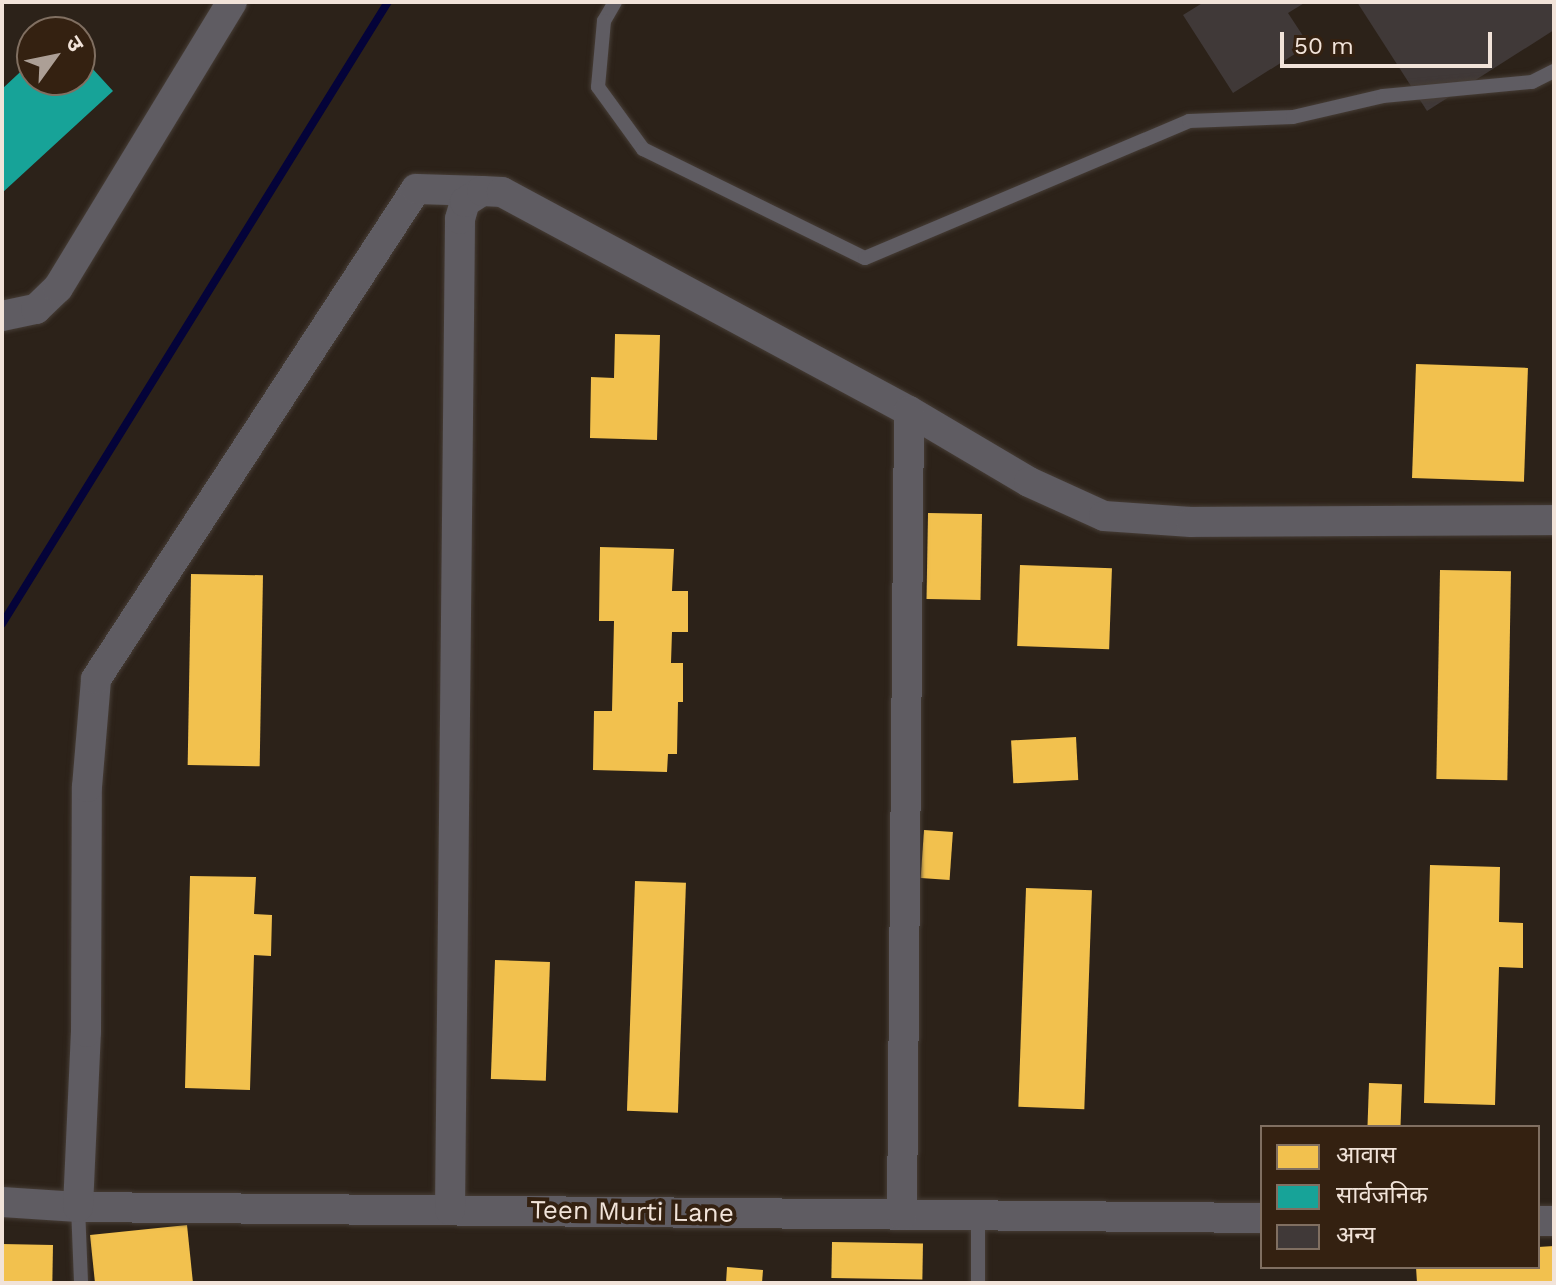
<!DOCTYPE html>
<meta charset="utf-8">
<style>
body{margin:0}
#map{position:relative;width:1556px;height:1285px;overflow:hidden;background:#2c2219;font-family:"Work Sans","Noto Sans Devanagari",sans-serif}
div>[style]{position:absolute}
[style*='--x']{left:calc(var(--x)*1px);top:calc(var(--y)*1px);width:calc(var(--w)*1px);rotate:calc(var(--a)*1deg)}
.homes>*{inset:0;background:#f2c14e;transform-origin:0 0}
.public>*{inset:0;background:#17a398}
.stream>*{height:8px;margin:-4px;padding:0 4px;transform-origin:4px;border-radius:4px;background:#040339}
.building>*{inset:0;background:#403938}
.roads{filter:drop-shadow(0 0 2px #463d36) drop-shadow(0 0 2px #463d36)}
.lane>*{height:14px;margin:-7px;padding:0 7px;transform-origin:7px;border-radius:7px;background:#5f5c62}
.street>*{height:30px;margin:-15px;padding:0 15px;transform-origin:15px;border-radius:15px;background:#5f5c62}
span{translate:-50% -50%;white-space:nowrap;text-align:center;line-height:1.15;-webkit-text-stroke:8px #342111;paint-order:stroke}
.street-label{font-size:26px;color:#f1e3d9}
.frame{position:absolute;inset:0;border:4px solid #f1e3d9;pointer-events:none}
.legend{position:absolute;left:1260px;top:1125px;width:280px;height:144px;box-sizing:border-box;background:#342111;border:2px solid #806f61;margin:0;padding:10px 14px;list-style:none;font-size:24px;color:#f1e3d9}
.legend li{display:flex;align-items:center;gap:16px;height:40px}
.legend b{width:40px;border:2px solid #806f61}
.north{position:absolute;left:16px;top:16px;width:80px;height:80px;box-sizing:border-box;background:#342111;border:2px solid #806f61;border-radius:50%;rotate:57deg;font-size:22px;font-weight:700;line-height:32px;text-align:center;color:#f1e3d9}
.north::after{content:'';display:block;margin:auto;width:28px;height:36px;background:#ac9f96;clip-path:polygon(50% 0,100% 100%,50% 72%,0 100%)}
.scale{position:absolute;left:1280px;top:32px;width:212px;height:36px;box-sizing:border-box;border:4px solid #f1e3d9;border-top:0;padding-left:10px;font-size:24px;line-height:28px;white-space:nowrap;color:#f1e3d9;-webkit-text-stroke:6px #342111;paint-order:stroke}
</style>
<div id="map">
<div class="homes">
<i style="clip-path:polygon(615px 334px,660px 335px,657px 440px,590px 438px,591px 377px,614px 378px)"></i>
<i style="left:1416px;top:364px;width:112px;height:114px;rotate:2deg"></i>
<i style="left:928px;top:513px;width:54px;height:86px;rotate:1deg"></i>
<i style="clip-path:polygon(600px 547px,674px 549px,672px 591px,688px 591px,688px 632px,672px 632px,671px 663px,683px 663px,683px 702px,678px 702px,677px 754px,668px 754px,667px 772px,593px 770px,594px 711px,612px 711px,614px 621px,599px 621px)"></i>
<i style="left:1020px;top:565px;width:92px;height:81px;rotate:2deg"></i>
<i style="left:1440px;top:570px;width:71px;height:209px;rotate:1deg"></i>
<i style="left:191px;top:574px;width:72px;height:191px;rotate:1deg"></i>
<i style="left:1076px;top:737px;width:43px;height:65px;rotate:87deg"></i>
<i style="left:924px;top:830px;width:29px;height:48px;rotate:4deg"></i>
<i style="clip-path:polygon(1430px 865px,1500px 867px,1499px 922px,1523px 923px,1523px 968px,1499px 967px,1495px 1105px,1424px 1103px)"></i>
<i style="clip-path:polygon(190px 876px,256px 877px,254px 914px,272px 915px,271px 956px,254px 955px,250px 1090px,185px 1088px)"></i>
<i style="left:635px;top:881px;width:51px;height:230px;rotate:2deg"></i>
<i style="left:1026px;top:888px;width:66px;height:219px;rotate:2deg"></i>
<i style="left:495px;top:960px;width:55px;height:119px;rotate:2deg"></i>
<i style="left:1369px;top:1083px;width:33px;height:44px;rotate:2deg"></i>
<i style="clip-path:polygon(187px 1225px,193px 1283px,95px 1283px,90px 1235px)"></i>
<i style="left:832px;top:1242px;width:91px;height:36px;rotate:1deg"></i>
<i style="left:2px;top:1244px;width:51px;height:39px;rotate:1deg"></i>
<i style="clip-path:polygon(1554px 1246px,1554px 1283px,1417px 1283px,1416px 1267px,1538px 1267px,1538px 1247px)"></i>
<i style="clip-path:polygon(727px 1267px,763px 1270px,762px 1283px,726px 1283px)"></i>
</div>
<div class="public">
<i style="clip-path:polygon(80px 55px,113px 91px,2px 193px,2px 89px,32px 61px,32px 80px,80px 80px)"></i>
</div>
<div class="stream">
<i style="--x:2;--y:624;--w:732;--a:-58.18"></i>
</div>
<div class="building">
<i style="clip-path:polygon(1204px 2px,1306px 2px,1288px 13px,1309px 45px,1233px 93px,1183px 15px)"></i>
<i style="clip-path:polygon(1357px 2px,1554px 2px,1554px 30px,1427px 111px)"></i>
</div>
<div class="roads">
<div class="lane">
<i style="--x:615;--y:2;--w:22;--a:120"></i>
<i style="--x:604;--y:21;--w:66;--a:95.2"></i>
<i style="--x:598;--y:87;--w:77;--a:54"></i>
<i style="--x:643;--y:149;--w:247;--a:26.2"></i>
<i style="--x:865;--y:258;--w:352;--a:-22.9"></i>
<i style="--x:1189;--y:121;--w:104;--a:-2.2"></i>
<i style="--x:1293;--y:117;--w:92;--a:-13.1"></i>
<i style="--x:1383;--y:96;--w:150;--a:-5.4"></i>
<i style="--x:1532;--y:82;--w:25;--a:-27"></i>
<i style="--x:78;--y:1207;--w:76;--a:87.7"></i>
<i style="--x:978;--y:1283;--w:68;--a:-90"></i>
</div>
<div class="street">
<i style="--x:2;--y:316;--w:35;--a:-12"></i>
<i style="--x:36;--y:309;--w:30;--a:-44"></i>
<i style="--x:58;--y:288;--w:335;--a:-58.7"></i>
<i style="--x:2;--y:1202;--w:76;--a:3.8"></i>
<i style="--x:78;--y:1207;--w:1184;--a:0.53"></i>
<i style="--x:78;--y:1207;--w:175;--a:-87.4"></i>
<i style="--x:86;--y:1032;--w:245;--a:-89.8"></i>
<i style="--x:87;--y:787;--w:108;--a:-85.2"></i>
<i style="--x:96;--y:679;--w:585;--a:-56.85"></i>
<i style="--x:416;--y:189;--w:66;--a:1.7"></i>
<i style="--x:450;--y:1210;--w:991;--a:-89.42"></i>
<i style="--x:460;--y:219;--w:18;--a:-74"></i>
<i style="--x:465;--y:202;--w:20;--a:-33"></i>
<i style="--x:482;--y:191;--w:20;--a:3"></i>
<i style="--x:502;--y:192;--w:462;--a:28.3"></i>
<i style="--x:909;--y:411;--w:139;--a:30.6"></i>
<i style="--x:1029;--y:482;--w:82;--a:24.4"></i>
<i style="--x:1104;--y:516;--w:87;--a:3.9"></i>
<i style="--x:1191;--y:522;--w:363;--a:-0.3"></i>
<i style="--x:902;--y:1215;--w:804;--a:-89.5"></i>
<i style="--x:1538;--y:1221;--w:16;--a:0"></i>
</div>
</div>
<div class="street-label">
<span style="left:632px;top:1212px;rotate:1deg">Teen Murti Lane</span>
</div>
<div class="frame"></div>
<ul class="legend">
<li><b style="height:22px;background:#f2c14e"></b>आवास</li>
<li><b style="height:22px;background:#17a398"></b>सार्वजनिक</li>
<li><b style="height:22px;background:#403938"></b>अन्य</li>
</ul>
<div class="north">उ</div>
<div class="scale">50 m</div>
</div>
